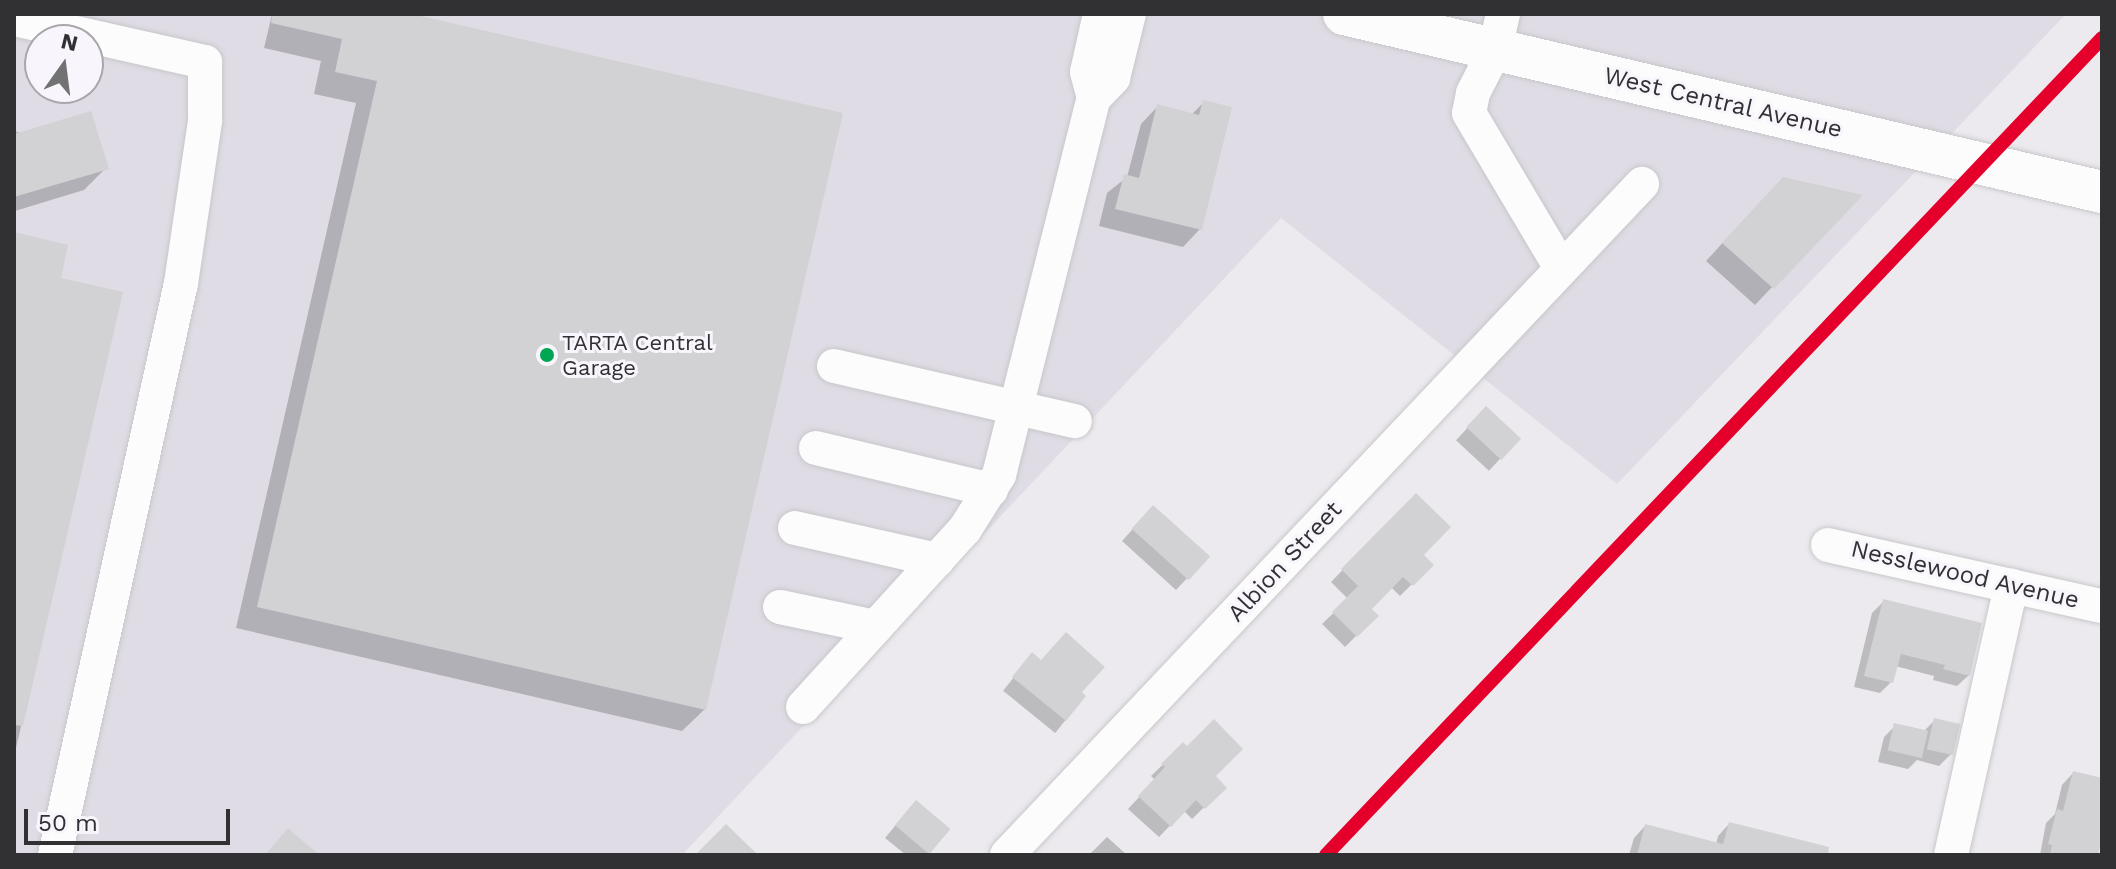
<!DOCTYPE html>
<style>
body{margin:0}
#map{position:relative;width:2116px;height:869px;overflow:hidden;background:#eceaee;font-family:"Work Sans",sans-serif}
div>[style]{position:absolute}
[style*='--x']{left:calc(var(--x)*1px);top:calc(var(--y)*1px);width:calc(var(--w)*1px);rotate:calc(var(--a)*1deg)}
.built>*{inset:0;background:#dfdce5}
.shadow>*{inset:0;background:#0003;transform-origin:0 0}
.building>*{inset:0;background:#d2d1d4;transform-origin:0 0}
.roads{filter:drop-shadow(0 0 2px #c8c7ca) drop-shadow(0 0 2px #c8c7ca)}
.minor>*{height:34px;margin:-17px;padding:0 17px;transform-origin:17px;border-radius:17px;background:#fcfcfc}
.major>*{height:42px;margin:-21px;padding:0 21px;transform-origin:21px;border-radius:21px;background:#fcfcfc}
.rail-1>*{height:14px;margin:-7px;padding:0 7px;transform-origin:7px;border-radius:7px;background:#e4002b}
.dots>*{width:22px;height:22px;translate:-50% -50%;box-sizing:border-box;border:4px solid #f8f6fc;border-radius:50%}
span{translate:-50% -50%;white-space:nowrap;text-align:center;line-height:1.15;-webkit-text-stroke:6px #f8f6fc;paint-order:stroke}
.bus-label{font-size:22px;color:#313032}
.left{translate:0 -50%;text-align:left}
.street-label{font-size:24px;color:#313032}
.frame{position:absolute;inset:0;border:16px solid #313032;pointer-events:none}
.north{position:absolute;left:24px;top:24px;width:80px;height:80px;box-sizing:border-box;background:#f8f6fc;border:2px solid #a8a7ab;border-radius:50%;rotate:14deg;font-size:22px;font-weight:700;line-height:32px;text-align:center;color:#313032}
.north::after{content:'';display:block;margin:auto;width:28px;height:36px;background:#727174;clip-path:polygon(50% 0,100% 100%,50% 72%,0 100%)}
.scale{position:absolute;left:24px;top:809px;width:206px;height:36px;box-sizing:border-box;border:4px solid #313032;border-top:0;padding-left:10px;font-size:24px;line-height:28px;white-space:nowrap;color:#313032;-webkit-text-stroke:6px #f8f6fc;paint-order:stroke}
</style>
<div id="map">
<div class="built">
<i style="clip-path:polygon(evenodd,14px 14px,2066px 14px,1617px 484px,1281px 218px,682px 855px,14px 855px,14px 14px,40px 40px,88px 40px,88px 88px,40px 88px,40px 40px)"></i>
</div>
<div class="shadow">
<i style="clip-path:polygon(272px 14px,403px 14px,705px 709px,682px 731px,236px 628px,356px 103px,314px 94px,321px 61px,264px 48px)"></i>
<i style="clip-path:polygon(1204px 102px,1200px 229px,1183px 247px,1099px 226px,1107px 193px,1127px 177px,1141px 124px,1158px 106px,1191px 115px)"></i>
<i style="clip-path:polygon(14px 131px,23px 134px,106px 168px,84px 190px,15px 211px,14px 216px)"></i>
<i style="clip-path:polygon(1766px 196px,1859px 196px,1755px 305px,1706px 261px)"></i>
<i style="clip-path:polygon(14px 234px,58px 279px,120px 293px,14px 757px)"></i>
<i style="left:1486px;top:408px;width:45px;height:44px;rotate:43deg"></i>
<i style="clip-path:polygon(1416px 495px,1421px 555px,1431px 565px,1400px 596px,1391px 587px,1369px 609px,1376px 616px,1345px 647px,1322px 624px,1348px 599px,1331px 582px)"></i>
<i style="clip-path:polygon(1142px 519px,1207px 557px,1176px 590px,1122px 541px)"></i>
<i style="clip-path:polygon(1884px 601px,1969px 675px,1957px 686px,1933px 680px,1934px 676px,1895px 666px,1891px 682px,1880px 693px,1854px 687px,1872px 613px)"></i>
<i style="left:1032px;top:655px;width:67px;height:46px;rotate:39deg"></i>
<i style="clip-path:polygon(1935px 720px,1951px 754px,1939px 766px,1917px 760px,1908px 769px,1878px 762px,1884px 737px,1895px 726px,1923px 732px)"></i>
<i style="clip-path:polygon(1183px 745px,1224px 788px,1192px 819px,1184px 811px,1159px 837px,1128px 809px,1155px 780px,1151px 776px)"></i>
<i style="clip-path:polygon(2073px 773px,2102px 781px,2102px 826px,2095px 855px,2040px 855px,2046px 823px,2055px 814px,2062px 785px)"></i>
<i style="clip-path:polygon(905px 814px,948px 829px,926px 855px,906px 855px,885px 838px)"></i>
<i style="clip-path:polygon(1729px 824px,1811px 855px,1629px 855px,1634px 838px,1645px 826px,1716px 844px,1718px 836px)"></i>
<i style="clip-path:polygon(1107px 837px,1127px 855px,1089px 855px)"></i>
</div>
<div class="building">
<i style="clip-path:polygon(272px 14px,412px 14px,843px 113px,706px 710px,257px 607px,377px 81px,335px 72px,342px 39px,271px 23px)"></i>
<i style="clip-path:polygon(1203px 100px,1232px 107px,1202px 230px,1115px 209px,1124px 174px,1139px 178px,1157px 104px,1199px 115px)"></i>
<i style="clip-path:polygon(91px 111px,109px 169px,14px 197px,14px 134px)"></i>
<i style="clip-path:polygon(1783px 177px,1863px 195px,1774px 289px,1722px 243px)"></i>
<i style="clip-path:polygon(14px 232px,68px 245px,61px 278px,123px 292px,23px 726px,14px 725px)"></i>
<i style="left:1486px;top:406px;width:48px;height:29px;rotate:43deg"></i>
<i style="clip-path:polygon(1416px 493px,1451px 527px,1424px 555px,1434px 565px,1413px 586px,1403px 577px,1372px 609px,1379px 616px,1357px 637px,1332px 612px,1358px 586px,1341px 569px)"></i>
<i style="left:1153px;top:505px;width:77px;height:32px;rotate:42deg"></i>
<i style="clip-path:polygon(1883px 599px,1982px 623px,1970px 676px,1943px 669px,1945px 665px,1901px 654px,1893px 683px,1864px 676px)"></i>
<i style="clip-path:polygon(1066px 632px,1105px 667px,1082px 692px,1086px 696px,1066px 721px,1012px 677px,1032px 652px,1041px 660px)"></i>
<i style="left:1934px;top:718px;width:27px;height:32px;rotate:13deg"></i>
<i style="clip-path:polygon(1214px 719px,1243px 749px,1216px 776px,1227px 788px,1205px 809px,1196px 800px,1171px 827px,1138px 796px,1165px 767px,1161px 764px,1183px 742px,1187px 746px)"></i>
<i style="left:1894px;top:723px;width:35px;height:28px;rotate:13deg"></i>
<i style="clip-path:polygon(2073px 771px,2102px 778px,2102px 837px,2098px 855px,2050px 855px,2052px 845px,2048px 844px,2057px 809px,2063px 811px)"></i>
<i style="left:916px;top:800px;width:45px;height:33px;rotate:40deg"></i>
<i style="clip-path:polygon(1729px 822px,1829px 847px,1828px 855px,1637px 855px,1645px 824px,1723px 844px)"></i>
<i style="clip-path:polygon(726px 824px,758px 855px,695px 855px)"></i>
<i style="clip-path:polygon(288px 828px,319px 855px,265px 855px)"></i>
</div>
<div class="roads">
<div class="minor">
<i style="--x:1100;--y:14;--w:59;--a:102.6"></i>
<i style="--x:1087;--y:72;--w:27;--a:75"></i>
<i style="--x:1094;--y:98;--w:28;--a:-46"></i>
<i style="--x:1113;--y:78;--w:66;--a:-76"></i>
<i style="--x:1503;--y:14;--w:37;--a:103"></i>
<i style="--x:1495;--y:50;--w:48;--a:117.1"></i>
<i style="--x:1473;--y:93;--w:20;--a:101"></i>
<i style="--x:1469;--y:113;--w:180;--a:59.3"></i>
<i style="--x:14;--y:19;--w:196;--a:12.7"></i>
<i style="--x:205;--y:62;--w:59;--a:90"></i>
<i style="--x:205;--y:121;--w:164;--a:98.4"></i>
<i style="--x:181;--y:283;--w:586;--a:102.42"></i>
<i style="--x:834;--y:366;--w:247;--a:12.9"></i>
<i style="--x:816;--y:448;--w:180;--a:13.5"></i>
<i style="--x:795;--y:528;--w:146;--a:12.7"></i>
<i style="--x:1828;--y:545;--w:281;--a:12.6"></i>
<i style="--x:780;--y:607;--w:98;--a:11.8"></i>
<i style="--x:803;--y:707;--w:241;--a:-47.7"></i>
<i style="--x:965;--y:529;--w:64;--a:-57.8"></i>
<i style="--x:999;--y:475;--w:389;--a:-75.9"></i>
<i style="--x:1007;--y:855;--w:924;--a:-46.58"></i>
<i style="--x:1951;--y:855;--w:276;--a:-77.4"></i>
</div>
<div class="major">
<i style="--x:1344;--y:14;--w:779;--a:13.22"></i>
</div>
</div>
<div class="rail-1">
<i style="--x:1326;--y:855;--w:1127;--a:-46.47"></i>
</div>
<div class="dots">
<i style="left:547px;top:355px;background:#00a651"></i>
</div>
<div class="bus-label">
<span class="left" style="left:562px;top:355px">TARTA Central<br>Garage</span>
</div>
<div class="street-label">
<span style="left:1723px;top:103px;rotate:13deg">West Central Avenue</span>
<span style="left:1285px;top:562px;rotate:-47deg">Albion Street</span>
<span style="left:1965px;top:575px;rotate:13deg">Nesslewood Avenue</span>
</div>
<div class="frame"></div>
<div class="north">N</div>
<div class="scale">50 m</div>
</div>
